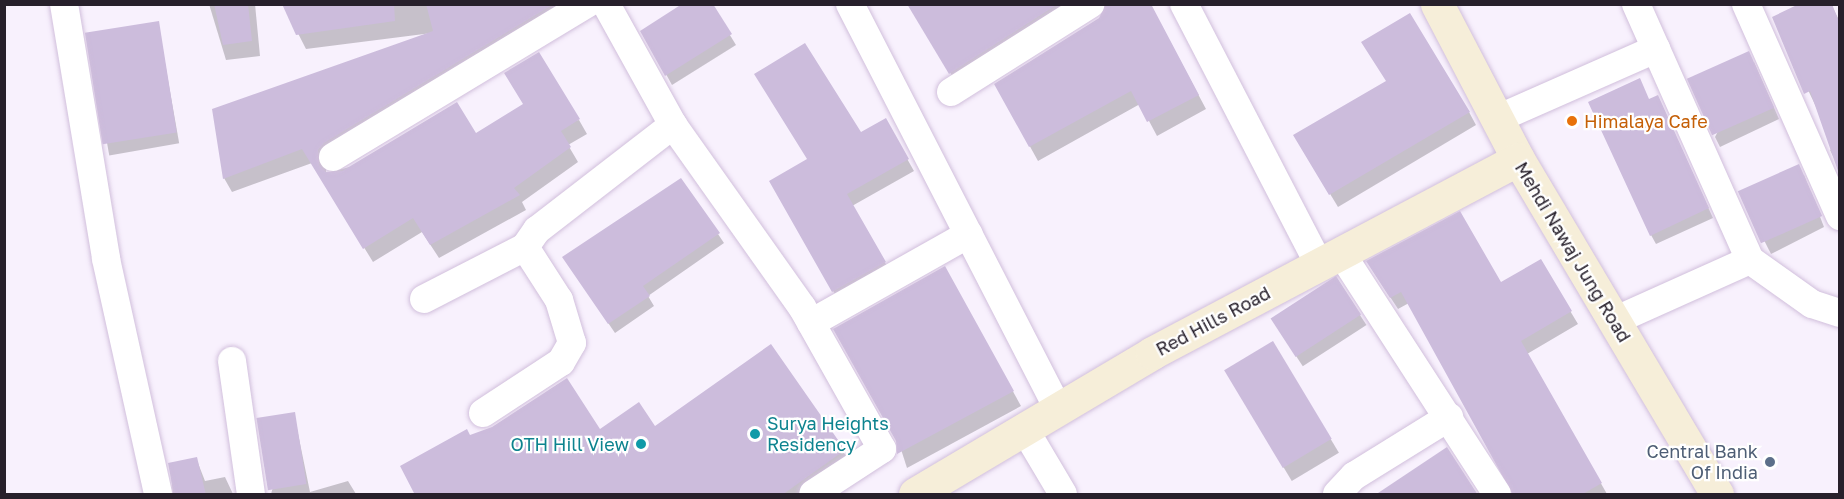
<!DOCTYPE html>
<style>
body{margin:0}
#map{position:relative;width:1844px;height:499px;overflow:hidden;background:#f8f1fd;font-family:"Golos Text",sans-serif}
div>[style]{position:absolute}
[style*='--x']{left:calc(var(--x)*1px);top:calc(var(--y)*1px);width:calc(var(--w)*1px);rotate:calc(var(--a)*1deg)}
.shadow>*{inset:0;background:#0003;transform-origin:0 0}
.building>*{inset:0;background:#ccbcdc;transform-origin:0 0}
.roads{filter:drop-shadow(0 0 2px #d1bfdc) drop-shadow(0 0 2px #d1bfdc)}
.street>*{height:28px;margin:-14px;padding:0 14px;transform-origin:14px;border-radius:14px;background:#fff}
.secondary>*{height:33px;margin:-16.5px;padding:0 16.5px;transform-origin:16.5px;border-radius:16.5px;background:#f6eed9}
.dots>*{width:16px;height:16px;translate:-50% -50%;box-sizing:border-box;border:3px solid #fff;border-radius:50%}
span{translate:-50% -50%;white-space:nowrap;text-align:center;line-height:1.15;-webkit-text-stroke:4.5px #fff;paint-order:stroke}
.food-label{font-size:18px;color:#c56008}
.left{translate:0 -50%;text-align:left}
.street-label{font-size:18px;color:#27202b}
.culture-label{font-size:18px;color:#0d838f}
.right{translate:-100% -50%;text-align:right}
.service-label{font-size:18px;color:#4e5e75}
.frame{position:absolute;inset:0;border:6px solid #27202b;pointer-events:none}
</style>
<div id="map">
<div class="shadow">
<i style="clip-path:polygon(209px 4px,255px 4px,260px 56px,226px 60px)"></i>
<i style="clip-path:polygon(283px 4px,554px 4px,563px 19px,326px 164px,326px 173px,475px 135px,579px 120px,587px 134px,568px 145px,578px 162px,522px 202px,526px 210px,439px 258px,422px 232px,373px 262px,312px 163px,232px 192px,224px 178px,432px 33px,306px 49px)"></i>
<i style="clip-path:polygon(711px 4px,736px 45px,672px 85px,642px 31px)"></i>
<i style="clip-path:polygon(908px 4px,1089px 4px,959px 87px)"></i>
<i style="clip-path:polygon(1105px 4px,1150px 4px,1206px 109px,1157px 136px,1140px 104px,1038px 161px,996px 85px,1100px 19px)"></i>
<i style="clip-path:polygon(1831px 4px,1840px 22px,1840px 170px,1830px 150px,1835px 147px,1774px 18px)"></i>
<i style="left:158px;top:23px;width:122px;height:71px;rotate:80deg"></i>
<i style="clip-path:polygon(1754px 62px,1779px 119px,1720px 147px,1715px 137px)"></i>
<i style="clip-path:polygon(1658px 97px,1713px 218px,1656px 244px,1651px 235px,1650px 101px)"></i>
<i style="clip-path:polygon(1469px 112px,1476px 125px,1338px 207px,1295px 136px)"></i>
<i style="clip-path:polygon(885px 120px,914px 171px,852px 206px,891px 273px,840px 303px,771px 182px)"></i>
<i style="clip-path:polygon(1804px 175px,1824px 227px,1771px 254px,1741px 195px)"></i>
<i style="clip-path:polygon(718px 234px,724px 243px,648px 296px,654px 306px,615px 333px,570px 267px)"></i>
<i style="clip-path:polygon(1540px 261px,1578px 324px,1527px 354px,1607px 494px,1518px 494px,1409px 303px,1398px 309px,1375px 274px,1500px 284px)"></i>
<i style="left:1336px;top:278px;width:56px;height:76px;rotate:57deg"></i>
<i style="clip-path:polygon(953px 283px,1021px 406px,907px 468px,898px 440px)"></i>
<i style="left:1273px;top:343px;width:128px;height:55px;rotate:59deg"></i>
<i style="clip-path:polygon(770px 346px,853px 466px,812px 494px,417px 494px,469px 437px,655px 428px)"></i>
<i style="clip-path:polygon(294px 414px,310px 492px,348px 481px,356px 494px,271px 494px)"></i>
<i style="clip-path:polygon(196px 458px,205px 481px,225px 477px,233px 494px,173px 494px,170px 464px)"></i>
</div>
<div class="building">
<i style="clip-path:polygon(214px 4px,248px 4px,252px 41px,223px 45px)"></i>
<i style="clip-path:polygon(282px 4px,394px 4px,395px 21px,296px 35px)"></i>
<i style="clip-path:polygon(426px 4px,554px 4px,324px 143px,318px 150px,319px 165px,326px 172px,342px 171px,457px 102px,476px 133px,523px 104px,504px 73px,539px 52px,580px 119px,561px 131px,571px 147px,514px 188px,520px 195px,430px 245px,413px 218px,363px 249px,302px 149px,223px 179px,212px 109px,433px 31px)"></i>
<i style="clip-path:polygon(682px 4px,713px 4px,732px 34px,665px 76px,640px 31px)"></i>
<i style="clip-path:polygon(907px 4px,1058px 4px,949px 74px)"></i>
<i style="clip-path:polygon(1106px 4px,1151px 4px,1199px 95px,1147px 122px,1131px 91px,1029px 147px,994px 84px,1099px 18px)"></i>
<i style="clip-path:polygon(1799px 4px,1832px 4px,1839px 22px,1839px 174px,1810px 91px,1804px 94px,1772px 17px)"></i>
<i style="clip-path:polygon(1410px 13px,1470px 112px,1329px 195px,1293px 135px,1386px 81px,1361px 42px)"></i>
<i style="left:159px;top:21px;width:113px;height:75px;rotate:81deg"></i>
<i style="clip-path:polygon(805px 43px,861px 132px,886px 118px,909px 159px,847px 194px,886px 262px,832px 292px,769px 181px,807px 159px,754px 74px)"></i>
<i style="left:1749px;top:51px;width:62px;height:68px;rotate:66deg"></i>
<i style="clip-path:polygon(1640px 78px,1649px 99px,1658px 95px,1709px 208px,1650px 236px,1588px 102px)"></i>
<i style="left:1799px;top:164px;width:57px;height:67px;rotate:66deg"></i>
<i style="clip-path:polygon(681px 178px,720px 233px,643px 286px,650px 296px,608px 324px,562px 257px)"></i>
<i style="clip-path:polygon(1460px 211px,1501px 282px,1541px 259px,1572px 311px,1521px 341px,1602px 483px,1581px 495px,1513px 495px,1401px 292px,1390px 298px,1366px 261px)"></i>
<i style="clip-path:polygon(945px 266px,1014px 391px,897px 454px,896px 441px,833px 329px)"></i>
<i style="left:1336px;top:276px;width:46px;height:78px;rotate:57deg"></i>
<i style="left:1273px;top:341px;width:114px;height:57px;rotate:59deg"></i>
<i style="clip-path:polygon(771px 344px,845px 450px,782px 495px,415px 495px,400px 466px,467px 429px,470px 435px,492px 427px,567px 378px,600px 429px,639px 402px,655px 426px)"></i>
<i style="left:295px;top:412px;width:73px;height:39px;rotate:81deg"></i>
<i style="clip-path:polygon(1447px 447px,1478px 495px,1375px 495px)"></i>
<i style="clip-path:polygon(197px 457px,206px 495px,174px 495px,168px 463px)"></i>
</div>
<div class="roads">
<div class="street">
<i style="--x:64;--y:4;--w:258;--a:80.6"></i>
<i style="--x:106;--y:259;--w:241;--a:77.5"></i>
<i style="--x:606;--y:4;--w:138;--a:61"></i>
<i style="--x:673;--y:125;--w:223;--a:54.7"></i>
<i style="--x:802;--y:307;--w:163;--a:60.6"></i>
<i style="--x:882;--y:449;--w:82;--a:146.9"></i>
<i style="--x:850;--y:4;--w:457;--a:62.8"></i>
<i style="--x:1184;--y:4;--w:293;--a:62.6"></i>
<i style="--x:1636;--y:4;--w:280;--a:66"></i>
<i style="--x:1746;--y:4;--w:232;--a:66.1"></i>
<i style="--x:951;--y:92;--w:165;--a:-32.3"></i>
<i style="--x:1497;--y:119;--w:174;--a:-23.8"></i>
<i style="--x:333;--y:157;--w:297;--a:-31.1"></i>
<i style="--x:1341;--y:253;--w:287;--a:57.1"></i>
<i style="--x:424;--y:299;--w:114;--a:-27.2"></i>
<i style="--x:525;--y:247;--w:21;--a:-55"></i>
<i style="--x:537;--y:230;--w:172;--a:-37.7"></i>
<i style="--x:1614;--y:321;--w:149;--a:-24.2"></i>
<i style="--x:1750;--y:260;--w:76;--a:35.4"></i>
<i style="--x:1812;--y:304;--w:29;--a:18"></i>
<i style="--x:811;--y:323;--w:181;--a:-29.4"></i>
<i style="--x:232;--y:361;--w:134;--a:81.9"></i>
<i style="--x:483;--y:413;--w:93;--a:-33.2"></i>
<i style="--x:561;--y:362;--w:22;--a:-60"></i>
<i style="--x:572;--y:343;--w:45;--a:-106.8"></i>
<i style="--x:559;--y:300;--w:63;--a:-122.7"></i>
<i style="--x:1025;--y:430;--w:74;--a:59.3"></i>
<i style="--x:1337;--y:494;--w:25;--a:-47"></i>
<i style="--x:1354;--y:476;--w:112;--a:-31.8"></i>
</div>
<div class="secondary">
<i style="--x:1437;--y:4;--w:175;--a:62.4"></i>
<i style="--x:1518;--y:159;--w:390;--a:59.3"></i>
<i style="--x:915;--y:494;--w:276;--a:-30.7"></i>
<i style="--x:1152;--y:353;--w:414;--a:-27.9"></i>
</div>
</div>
<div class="dots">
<i style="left:1572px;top:121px;background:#e8710a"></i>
<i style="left:755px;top:434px;background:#0f9aa8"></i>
<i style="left:641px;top:444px;background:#0f9aa8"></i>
<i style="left:1770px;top:462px;background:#5c6f8a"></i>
</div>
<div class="food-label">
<span class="left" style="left:1584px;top:121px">Himalaya Cafe</span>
</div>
<div class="street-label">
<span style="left:1573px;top:252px;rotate:59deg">Mehdi Nawaj Jung Road</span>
<span style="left:1213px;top:321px;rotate:-28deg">Red Hills Road</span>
</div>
<div class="culture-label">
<span class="left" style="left:767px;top:434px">Surya Heights<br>Residency</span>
<span class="right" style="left:629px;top:444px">OTH Hill View</span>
</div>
<div class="service-label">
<span class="right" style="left:1758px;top:462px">Central Bank<br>Of India</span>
</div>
<div class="frame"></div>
</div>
